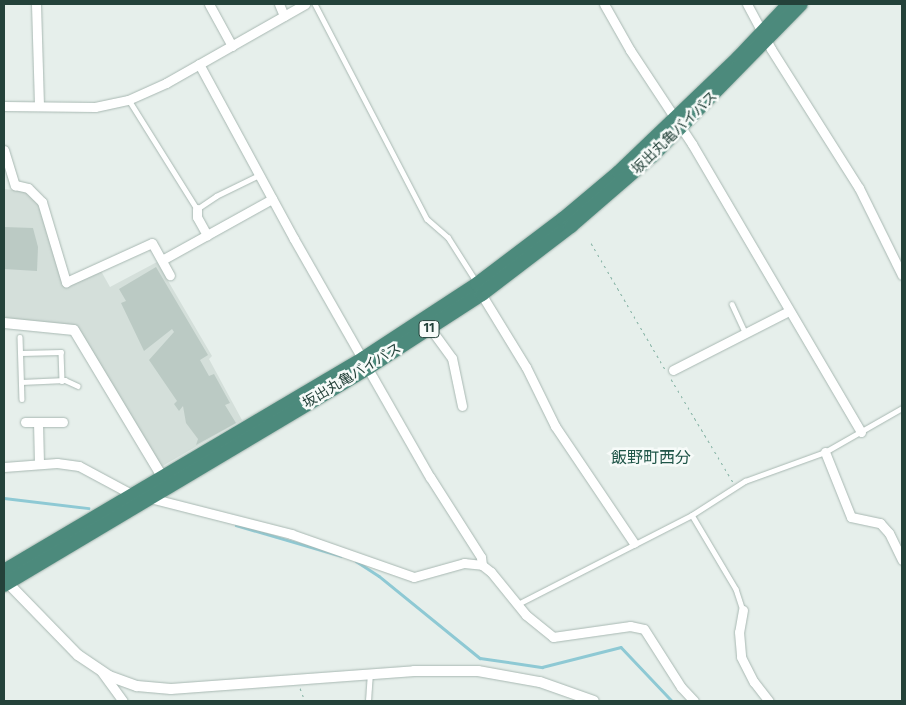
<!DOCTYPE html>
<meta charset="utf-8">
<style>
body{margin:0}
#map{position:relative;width:906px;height:705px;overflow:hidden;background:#e6efeb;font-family:"Fira Sans","Noto Sans JP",sans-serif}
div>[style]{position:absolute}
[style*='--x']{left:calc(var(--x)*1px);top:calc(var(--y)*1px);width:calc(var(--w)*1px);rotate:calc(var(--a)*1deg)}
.built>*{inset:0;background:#d4dfda}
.stream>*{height:2.5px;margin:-1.25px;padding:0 1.25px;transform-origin:1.25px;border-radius:1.25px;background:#8ec9d4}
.building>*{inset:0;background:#bbcac4}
.path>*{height:1px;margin-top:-0.5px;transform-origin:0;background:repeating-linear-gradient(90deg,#86b3a5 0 2.5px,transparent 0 6.5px)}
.roads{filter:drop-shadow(0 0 1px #a8b8b2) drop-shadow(0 0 1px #a8b8b2)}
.service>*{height:4.5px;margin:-2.25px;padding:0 2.25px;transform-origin:2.25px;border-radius:2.25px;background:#fff}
.minor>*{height:9px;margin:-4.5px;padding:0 4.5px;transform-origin:4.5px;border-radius:4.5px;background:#fff}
.tertiary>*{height:10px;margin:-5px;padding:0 5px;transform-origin:5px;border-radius:5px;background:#fff}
.trunk>*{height:14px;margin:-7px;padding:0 7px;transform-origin:7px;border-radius:7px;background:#4c8a7c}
span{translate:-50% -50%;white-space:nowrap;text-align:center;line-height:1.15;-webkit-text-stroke:5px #f7fbf9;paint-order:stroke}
.shield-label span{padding:1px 4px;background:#f7fbf9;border:1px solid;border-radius:4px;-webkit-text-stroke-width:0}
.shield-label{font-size:12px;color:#24423a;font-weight:700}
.street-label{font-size:14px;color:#24423a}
.quarter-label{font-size:16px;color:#1f5548}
.frame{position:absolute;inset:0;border:5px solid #24423a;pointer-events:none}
</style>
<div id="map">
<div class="built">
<i style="clip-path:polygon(4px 189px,24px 191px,38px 200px,64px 284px,101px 271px,110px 287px,157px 262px,212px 356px,209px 359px,242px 420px,154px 471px,72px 334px,4px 328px)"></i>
</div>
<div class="stream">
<i style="--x:4;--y:498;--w:85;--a:6.8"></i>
<i style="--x:236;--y:525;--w:109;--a:16.4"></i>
<i style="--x:356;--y:561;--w:27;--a:33"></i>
<i style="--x:379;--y:576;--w:130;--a:39.1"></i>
<i style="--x:480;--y:658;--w:63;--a:8.3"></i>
<i style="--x:542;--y:667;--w:81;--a:-14.2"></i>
<i style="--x:621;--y:647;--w:74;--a:46.6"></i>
</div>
<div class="building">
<i style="clip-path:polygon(4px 227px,33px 228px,38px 247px,37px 271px,4px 269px)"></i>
<i style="clip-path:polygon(156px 267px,208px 355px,200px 360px,209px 376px,214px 374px,230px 403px,225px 405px,236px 423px,196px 445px,198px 439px,186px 423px,183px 406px,179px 411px,174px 404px,177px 401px,149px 360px,174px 332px,172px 329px,144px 351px,121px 303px,126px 301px,119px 289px)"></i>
</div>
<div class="path">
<i style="--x:591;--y:243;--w:146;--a:59.6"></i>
<i style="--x:671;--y:379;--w:120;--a:59"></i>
<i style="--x:300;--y:688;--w:14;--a:69"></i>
</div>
<div class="roads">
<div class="service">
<i style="--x:315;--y:4;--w:242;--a:62.5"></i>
<i style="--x:427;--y:219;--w:28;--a:41"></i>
<i style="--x:448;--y:237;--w:49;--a:57.6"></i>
<i style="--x:129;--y:100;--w:128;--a:58"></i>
<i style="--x:197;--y:209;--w:23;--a:-34"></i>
<i style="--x:216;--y:196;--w:48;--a:-26"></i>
<i style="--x:732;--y:304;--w:31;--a:65"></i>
<i style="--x:20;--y:337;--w:62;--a:88.2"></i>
<i style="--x:21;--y:353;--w:40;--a:-1.4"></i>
<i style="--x:61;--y:352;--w:29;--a:88"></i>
<i style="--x:21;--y:382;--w:44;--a:-2.6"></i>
<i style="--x:65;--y:380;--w:14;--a:25"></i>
<i style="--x:692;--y:515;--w:86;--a:59.3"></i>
<i style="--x:736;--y:589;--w:22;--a:72"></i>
<i style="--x:518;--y:604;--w:195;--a:-27.1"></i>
<i style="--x:692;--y:515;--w:63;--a:-32.7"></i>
<i style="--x:745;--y:481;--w:85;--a:-19.9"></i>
<i style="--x:825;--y:452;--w:89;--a:-29.7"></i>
<i style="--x:368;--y:701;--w:26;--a:-86"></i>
</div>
<div class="minor">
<i style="--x:36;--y:4;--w:102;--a:88.3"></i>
<i style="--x:209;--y:4;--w:48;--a:61.3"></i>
<i style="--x:279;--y:4;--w:13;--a:67"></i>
<i style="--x:604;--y:4;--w:53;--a:60.5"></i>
<i style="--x:630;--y:50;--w:113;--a:56.6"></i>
<i style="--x:692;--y:144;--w:334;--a:59.6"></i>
<i style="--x:747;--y:4;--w:51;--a:61.9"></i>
<i style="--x:771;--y:49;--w:165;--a:57.7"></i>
<i style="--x:859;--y:188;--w:97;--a:63.7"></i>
<i style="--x:199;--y:64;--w:199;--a:61.5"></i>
<i style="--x:294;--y:239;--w:274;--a:60.3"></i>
<i style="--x:430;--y:477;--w:95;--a:57.5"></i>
<i style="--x:481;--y:557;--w:8;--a:83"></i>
<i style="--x:4;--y:106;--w:91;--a:0.6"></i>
<i style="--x:95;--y:107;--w:34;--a:-12"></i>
<i style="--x:128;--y:100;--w:42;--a:-24.1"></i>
<i style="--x:166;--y:83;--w:160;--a:-29.6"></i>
<i style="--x:4;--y:150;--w:37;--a:73"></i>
<i style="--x:15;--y:185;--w:13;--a:13"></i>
<i style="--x:28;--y:188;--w:20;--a:45"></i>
<i style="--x:42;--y:202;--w:84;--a:73.3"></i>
<i style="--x:66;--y:282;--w:94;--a:-24.4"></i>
<i style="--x:152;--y:243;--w:37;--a:61"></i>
<i style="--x:197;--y:209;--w:8;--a:90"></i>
<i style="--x:197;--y:217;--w:21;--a:61"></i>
<i style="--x:162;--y:260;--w:126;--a:-29"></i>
<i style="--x:480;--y:292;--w:88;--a:58.5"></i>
<i style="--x:526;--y:367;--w:66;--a:63.8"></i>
<i style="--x:555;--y:426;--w:141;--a:56"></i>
<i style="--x:430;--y:328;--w:37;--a:54"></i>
<i style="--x:452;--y:358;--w:49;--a:78.2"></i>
<i style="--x:673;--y:370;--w:130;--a:-27"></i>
<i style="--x:25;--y:422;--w:38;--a:0"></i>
<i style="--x:38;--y:422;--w:42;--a:88.6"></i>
<i style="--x:825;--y:452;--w:70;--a:68.2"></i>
<i style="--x:851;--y:517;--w:30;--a:12"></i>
<i style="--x:880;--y:523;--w:13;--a:48"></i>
<i style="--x:889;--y:533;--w:30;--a:64"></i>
<i style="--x:4;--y:467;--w:53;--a:-4.3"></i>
<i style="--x:57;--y:463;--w:22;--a:8"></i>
<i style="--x:79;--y:466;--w:64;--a:28.2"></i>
<i style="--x:150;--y:498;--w:146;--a:14.3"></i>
<i style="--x:291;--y:534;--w:130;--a:19.3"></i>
<i style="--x:414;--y:577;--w:52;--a:-15.6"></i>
<i style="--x:464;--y:563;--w:18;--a:6"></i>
<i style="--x:482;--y:565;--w:11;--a:38"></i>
<i style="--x:491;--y:572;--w:55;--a:50.9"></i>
<i style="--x:526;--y:615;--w:35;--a:39"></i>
<i style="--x:553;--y:637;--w:78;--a:-8.1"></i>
<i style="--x:630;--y:626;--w:14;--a:12"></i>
<i style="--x:644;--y:629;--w:69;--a:57.5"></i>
<i style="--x:681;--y:687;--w:19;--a:47"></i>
<i style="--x:743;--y:610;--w:22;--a:100"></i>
<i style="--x:739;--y:632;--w:25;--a:85"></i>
<i style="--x:741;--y:657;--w:28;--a:63"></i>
<i style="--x:754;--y:682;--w:24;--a:52"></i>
<i style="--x:101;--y:671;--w:37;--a:54"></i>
</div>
<div class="tertiary">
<i style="--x:4;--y:323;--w:70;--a:5.7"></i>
<i style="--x:74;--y:330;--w:173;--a:59"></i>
<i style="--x:4;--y:579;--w:106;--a:45.8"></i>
<i style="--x:78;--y:655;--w:37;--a:34"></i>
<i style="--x:109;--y:676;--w:30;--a:20"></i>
<i style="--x:137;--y:686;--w:34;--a:5"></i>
<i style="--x:171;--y:689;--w:244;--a:-4.2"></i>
<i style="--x:414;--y:671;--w:64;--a:0"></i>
<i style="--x:478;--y:671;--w:63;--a:10.1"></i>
<i style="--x:540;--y:682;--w:57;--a:19.4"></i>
</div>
<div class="trunk">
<i style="--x:4;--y:571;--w:418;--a:-30.6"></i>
<i style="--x:364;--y:358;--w:135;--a:-33.2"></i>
<i style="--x:477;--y:284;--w:108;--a:-37.1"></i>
<i style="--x:563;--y:219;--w:73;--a:-40"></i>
<i style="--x:619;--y:172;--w:165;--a:-43.8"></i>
<i style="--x:738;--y:58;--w:74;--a:-46.6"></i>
<i style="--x:4;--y:585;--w:425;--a:-30.8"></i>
<i style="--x:369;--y:367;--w:135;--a:-32.9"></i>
<i style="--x:482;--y:294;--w:112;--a:-37.4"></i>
<i style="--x:571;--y:226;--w:108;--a:-40.9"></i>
<i style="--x:653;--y:155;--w:211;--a:-45.6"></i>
</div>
</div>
<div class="shield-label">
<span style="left:429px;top:329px">11</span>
</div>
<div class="street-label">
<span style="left:675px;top:133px;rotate:-44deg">坂出丸亀バイパス</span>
<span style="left:352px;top:376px;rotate:-31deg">坂出丸亀バイパス</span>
</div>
<div class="quarter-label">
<span style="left:651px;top:458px">飯野町西分</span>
</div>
<div class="frame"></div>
</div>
